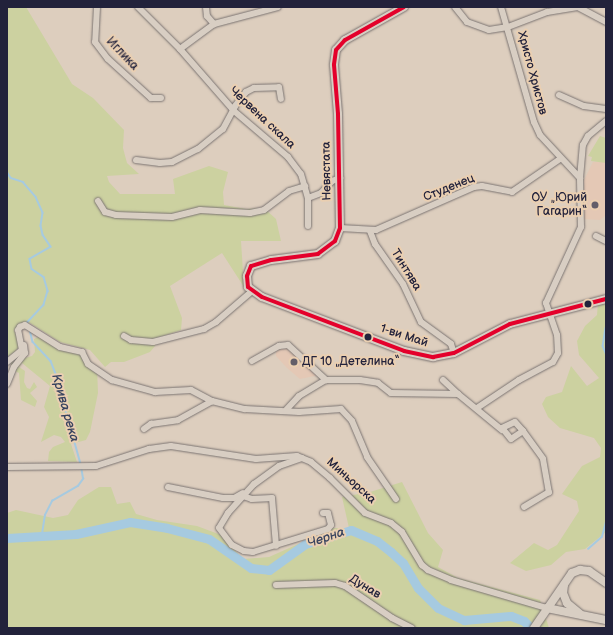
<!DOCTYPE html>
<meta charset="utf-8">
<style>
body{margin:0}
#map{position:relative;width:613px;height:635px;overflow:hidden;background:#ddcebe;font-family:"Balsamiq Sans",sans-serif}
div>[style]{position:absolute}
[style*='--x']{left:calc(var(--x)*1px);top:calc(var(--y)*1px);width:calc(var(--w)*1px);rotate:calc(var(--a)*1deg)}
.built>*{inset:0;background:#e4c8b5}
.green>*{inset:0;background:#ccd1a0}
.stream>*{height:1.5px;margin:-0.75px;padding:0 0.75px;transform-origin:0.75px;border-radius:0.75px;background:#a6cae0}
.river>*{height:9px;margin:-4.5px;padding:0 4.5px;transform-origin:4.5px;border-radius:4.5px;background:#a6cae0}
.roads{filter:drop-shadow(0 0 1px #7b7472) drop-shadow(0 0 1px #7b7472)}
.street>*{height:6px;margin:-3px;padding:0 3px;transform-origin:3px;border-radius:3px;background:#d8cec3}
.secondary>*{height:8px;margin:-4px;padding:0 4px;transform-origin:4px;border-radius:4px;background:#d8cec3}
.bus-1>*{height:4px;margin:-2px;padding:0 2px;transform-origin:2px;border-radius:2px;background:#e4002b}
.dots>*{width:11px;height:11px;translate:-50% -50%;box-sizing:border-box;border:2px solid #eacfb1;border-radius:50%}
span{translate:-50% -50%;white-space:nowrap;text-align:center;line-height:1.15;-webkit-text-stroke:4px #eacfb1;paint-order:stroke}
.street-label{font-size:12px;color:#22223b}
.poi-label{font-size:12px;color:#22223b}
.right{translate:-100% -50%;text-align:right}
.left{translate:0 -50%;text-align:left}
.water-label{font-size:13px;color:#38435f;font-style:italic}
.frame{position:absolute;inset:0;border:8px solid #22223b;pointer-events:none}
</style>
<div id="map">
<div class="built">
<i style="clip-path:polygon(593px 162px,606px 162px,606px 215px,600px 220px,583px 219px,584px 180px)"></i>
<i style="clip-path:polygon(288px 346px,319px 375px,300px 379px,287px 368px,276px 356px,276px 351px)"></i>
</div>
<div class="green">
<i style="clip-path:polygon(7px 7px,26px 7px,72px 84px,93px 98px,124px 130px,123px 148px,127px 163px,139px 174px,107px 176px,109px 182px,120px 194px,175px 194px,173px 179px,209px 166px,228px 172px,223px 192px,224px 205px,246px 209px,264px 208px,276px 219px,281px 241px,241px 241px,244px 287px,222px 253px,170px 286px,182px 318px,181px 330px,154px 339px,155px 346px,150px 352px,124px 362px,111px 362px,105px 367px,90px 350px,60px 342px,30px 323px,23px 322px,14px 330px,20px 344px,16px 351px,7px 357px)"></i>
<i style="clip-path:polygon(600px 136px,606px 138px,606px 163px,591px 161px,592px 157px,588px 156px)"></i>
<i style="clip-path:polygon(598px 303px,606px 303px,606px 532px,585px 549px,566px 552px,551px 565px,526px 571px,510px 563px,534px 543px,548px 550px,557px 545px,579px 511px,577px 501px,562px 494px,582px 466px,600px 457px,601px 448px,594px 438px,560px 428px,548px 417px,542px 404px,546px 397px,562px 392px,571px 366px,587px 386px,599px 378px,579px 355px,577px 341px,585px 326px,597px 315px)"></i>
<i style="clip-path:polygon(40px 336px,86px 354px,90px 363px,97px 368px,98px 393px,90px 432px,86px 440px,71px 444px,77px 462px,48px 461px,49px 452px,53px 447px,65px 442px,61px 437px,54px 435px,41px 442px,49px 417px,44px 407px,50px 386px,22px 363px,19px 367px,25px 371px,24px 382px,27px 388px,30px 389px,34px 382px,37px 387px,30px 393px,37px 401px,35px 407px,21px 400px,19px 373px,11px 369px,11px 362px,32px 356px,35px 352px,34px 339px)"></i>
<i style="clip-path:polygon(402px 482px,428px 533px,443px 550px,438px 567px,458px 578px,540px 600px,549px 628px,7px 628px,7px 513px,16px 510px,53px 518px,68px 515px,78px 500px,99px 487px,111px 487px,117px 504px,130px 502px,136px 514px,157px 520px,197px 526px,221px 535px,243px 559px,269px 557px,334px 528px,349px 528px,342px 497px,370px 492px)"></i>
</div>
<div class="stream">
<i style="--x:7;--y:172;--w:7;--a:56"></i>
<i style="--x:11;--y:178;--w:13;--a:18"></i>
<i style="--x:23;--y:182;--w:20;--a:49"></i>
<i style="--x:36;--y:197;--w:17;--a:66"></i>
<i style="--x:43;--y:213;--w:13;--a:99"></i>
<i style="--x:41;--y:226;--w:9;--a:77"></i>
<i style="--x:43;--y:235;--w:14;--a:56"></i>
<i style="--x:51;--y:247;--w:24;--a:150"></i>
<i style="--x:30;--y:259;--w:10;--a:79"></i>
<i style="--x:32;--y:269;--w:14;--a:34"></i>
<i style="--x:44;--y:277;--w:15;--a:74"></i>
<i style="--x:48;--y:291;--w:15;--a:106"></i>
<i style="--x:44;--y:305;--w:25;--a:133"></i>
<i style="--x:606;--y:328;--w:18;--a:99"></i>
<i style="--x:603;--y:346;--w:8;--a:67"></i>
<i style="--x:30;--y:330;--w:12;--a:76"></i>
<i style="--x:33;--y:342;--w:26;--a:47"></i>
<i style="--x:51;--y:361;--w:14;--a:69"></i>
<i style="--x:56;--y:374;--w:93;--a:74.5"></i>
<i style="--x:42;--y:534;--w:19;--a:-81"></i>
<i style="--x:45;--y:515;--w:16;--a:-63"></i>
<i style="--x:52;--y:501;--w:30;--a:-30"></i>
<i style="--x:78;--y:486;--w:9;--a:-54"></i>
<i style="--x:83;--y:479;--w:12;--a:-99"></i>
<i style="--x:588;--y:549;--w:18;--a:-41"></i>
<i style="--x:602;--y:537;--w:16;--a:-75"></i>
</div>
<div class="river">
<i style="--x:7;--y:538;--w:69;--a:-3.3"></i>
<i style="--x:76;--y:534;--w:55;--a:-12.5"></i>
<i style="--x:130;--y:522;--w:37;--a:9"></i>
<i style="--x:167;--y:528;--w:43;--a:14.7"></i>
<i style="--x:209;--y:539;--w:51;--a:34.6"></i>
<i style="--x:251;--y:568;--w:18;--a:6"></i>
<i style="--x:269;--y:570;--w:44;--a:-35.8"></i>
<i style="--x:305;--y:544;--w:48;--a:-16.9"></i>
<i style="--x:351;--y:530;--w:28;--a:23"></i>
<i style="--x:377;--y:541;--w:18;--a:38"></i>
<i style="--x:391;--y:552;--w:16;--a:43"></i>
<i style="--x:403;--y:563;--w:29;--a:59"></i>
<i style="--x:418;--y:588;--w:28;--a:45"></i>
<i style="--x:438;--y:608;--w:29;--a:25"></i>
<i style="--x:464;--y:620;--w:47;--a:-4.9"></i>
<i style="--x:511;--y:616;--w:14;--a:21"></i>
<i style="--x:524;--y:621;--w:10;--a:45"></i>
</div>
<div class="roads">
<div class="street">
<i style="--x:97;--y:7;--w:35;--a:93"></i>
<i style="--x:95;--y:42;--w:21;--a:53"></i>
<i style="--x:108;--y:59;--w:58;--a:42.2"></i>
<i style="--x:151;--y:98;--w:10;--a:0"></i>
<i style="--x:138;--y:7;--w:59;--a:45"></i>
<i style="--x:180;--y:49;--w:82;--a:48.9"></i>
<i style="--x:234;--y:111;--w:71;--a:40.4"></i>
<i style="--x:288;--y:157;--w:21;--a:53"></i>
<i style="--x:301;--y:174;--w:25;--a:74"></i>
<i style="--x:308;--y:198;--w:28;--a:90"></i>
<i style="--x:206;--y:7;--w:9;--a:84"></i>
<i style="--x:207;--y:16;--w:11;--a:49"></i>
<i style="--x:455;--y:7;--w:19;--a:51"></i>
<i style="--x:467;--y:22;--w:23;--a:20"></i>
<i style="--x:489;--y:30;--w:19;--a:-9"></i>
<i style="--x:508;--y:27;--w:42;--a:-21"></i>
<i style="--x:547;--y:12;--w:31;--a:-9"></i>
<i style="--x:501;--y:7;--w:120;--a:74"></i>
<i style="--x:534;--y:122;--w:14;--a:65"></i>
<i style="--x:540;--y:135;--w:59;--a:47.1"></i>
<i style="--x:578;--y:7;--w:32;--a:28"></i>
<i style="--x:180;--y:49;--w:42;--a:-36.3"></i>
<i style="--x:214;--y:24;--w:66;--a:-14.9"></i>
<i style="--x:559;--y:95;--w:27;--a:24"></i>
<i style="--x:584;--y:106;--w:22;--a:8"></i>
<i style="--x:136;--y:160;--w:24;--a:7"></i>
<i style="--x:160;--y:163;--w:12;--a:-5"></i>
<i style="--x:172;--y:162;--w:29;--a:-27"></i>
<i style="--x:198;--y:149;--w:32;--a:-39"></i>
<i style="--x:223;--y:129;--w:26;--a:-62"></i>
<i style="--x:235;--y:106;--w:18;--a:-52"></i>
<i style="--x:246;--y:92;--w:9;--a:-27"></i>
<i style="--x:254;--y:88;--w:25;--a:-2"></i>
<i style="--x:279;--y:87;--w:12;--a:81"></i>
<i style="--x:308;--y:198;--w:14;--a:-21"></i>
<i style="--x:321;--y:193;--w:16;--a:-47"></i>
<i style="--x:332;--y:181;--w:9;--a:-21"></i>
<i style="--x:98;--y:201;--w:13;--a:58"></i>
<i style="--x:105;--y:212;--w:11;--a:15"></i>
<i style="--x:116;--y:215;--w:56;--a:2"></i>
<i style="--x:172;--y:217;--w:29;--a:-14"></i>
<i style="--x:200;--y:210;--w:50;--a:3.4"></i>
<i style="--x:250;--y:213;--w:14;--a:-12"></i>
<i style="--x:264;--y:210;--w:31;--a:-37"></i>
<i style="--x:289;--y:191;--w:17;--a:-17"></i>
<i style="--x:340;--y:228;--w:36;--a:3"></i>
<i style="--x:376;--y:230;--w:107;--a:-23.7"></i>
<i style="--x:474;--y:187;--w:8;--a:-7"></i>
<i style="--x:482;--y:186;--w:31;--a:11"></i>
<i style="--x:512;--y:192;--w:58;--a:-34.5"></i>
<i style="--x:370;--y:231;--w:14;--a:69"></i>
<i style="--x:375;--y:244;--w:49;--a:55"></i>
<i style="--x:403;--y:284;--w:42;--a:64.7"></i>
<i style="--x:421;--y:322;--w:37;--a:36"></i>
<i style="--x:451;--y:344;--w:9;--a:72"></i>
<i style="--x:596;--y:236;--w:11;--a:27"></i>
<i style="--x:124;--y:336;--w:8;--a:30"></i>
<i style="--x:131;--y:340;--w:22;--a:5"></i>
<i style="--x:153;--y:342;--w:53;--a:-14.3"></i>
<i style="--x:204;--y:329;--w:14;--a:-30"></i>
<i style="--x:216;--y:322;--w:48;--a:-40.7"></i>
<i style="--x:252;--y:361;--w:31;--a:-29"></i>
<i style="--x:279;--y:346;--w:9;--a:-6"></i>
<i style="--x:288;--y:345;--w:52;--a:42.6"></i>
<i style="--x:7;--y:362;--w:19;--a:-39"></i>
<i style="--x:22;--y:350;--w:20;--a:-101"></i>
<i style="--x:18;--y:330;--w:4;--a:-56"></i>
<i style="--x:20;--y:327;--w:5;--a:-22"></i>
<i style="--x:25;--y:325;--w:41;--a:32.2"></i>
<i style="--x:60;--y:347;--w:23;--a:13"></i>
<i style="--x:82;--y:352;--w:13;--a:63"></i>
<i style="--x:88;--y:364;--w:29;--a:34"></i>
<i style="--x:112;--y:380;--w:45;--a:15.6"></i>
<i style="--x:155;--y:392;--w:36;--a:-3"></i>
<i style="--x:191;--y:390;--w:24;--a:28"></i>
<i style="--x:212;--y:401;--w:34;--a:14"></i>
<i style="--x:245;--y:409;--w:54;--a:3.2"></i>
<i style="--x:299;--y:412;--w:42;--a:-4.1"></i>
<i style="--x:341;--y:409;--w:16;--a:47"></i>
<i style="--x:352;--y:421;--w:39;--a:67"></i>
<i style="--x:367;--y:457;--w:51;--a:55.4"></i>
<i style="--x:443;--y:380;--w:21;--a:43"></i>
<i style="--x:7;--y:384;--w:18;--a:-68"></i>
<i style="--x:14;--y:367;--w:18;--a:-52"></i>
<i style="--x:25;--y:353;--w:8;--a:-97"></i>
<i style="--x:477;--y:408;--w:50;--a:-33.7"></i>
<i style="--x:519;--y:380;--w:38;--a:-28"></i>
<i style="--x:553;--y:362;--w:10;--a:-61"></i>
<i style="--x:558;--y:353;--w:18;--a:-93"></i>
<i style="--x:557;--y:335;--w:34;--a:-109"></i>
<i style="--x:546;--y:303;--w:84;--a:-65.3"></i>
<i style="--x:581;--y:227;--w:49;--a:-91.2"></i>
<i style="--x:580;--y:178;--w:33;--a:-85"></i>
<i style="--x:583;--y:145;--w:10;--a:-61"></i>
<i style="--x:588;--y:136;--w:23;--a:-40"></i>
<i style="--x:286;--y:410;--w:19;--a:-47"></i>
<i style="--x:299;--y:396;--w:31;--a:-31"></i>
<i style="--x:326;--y:380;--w:34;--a:0"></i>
<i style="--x:360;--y:380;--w:18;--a:9"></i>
<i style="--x:378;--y:383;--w:16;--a:38"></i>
<i style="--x:391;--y:393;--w:67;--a:0.9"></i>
<i style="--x:458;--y:394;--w:57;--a:39.3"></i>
<i style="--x:515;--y:422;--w:12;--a:48"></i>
<i style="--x:523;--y:431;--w:14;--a:146"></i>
<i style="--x:511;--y:439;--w:14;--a:-129"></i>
<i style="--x:502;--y:428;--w:14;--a:-25"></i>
<i style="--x:144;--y:429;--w:9;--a:-36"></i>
<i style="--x:151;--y:424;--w:27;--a:-8"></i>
<i style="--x:178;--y:420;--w:39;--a:-29"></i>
<i style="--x:523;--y:431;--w:34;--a:54"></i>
<i style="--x:543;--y:459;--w:34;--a:80"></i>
<i style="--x:549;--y:492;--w:29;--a:149"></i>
<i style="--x:302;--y:458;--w:24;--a:161"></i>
<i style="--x:279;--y:466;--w:31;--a:144"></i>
<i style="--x:254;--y:484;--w:39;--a:132"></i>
<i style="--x:228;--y:513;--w:17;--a:121"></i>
<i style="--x:219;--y:528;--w:21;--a:53"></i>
<i style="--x:232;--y:545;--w:13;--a:27"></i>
<i style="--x:244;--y:551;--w:9;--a:6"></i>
<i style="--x:253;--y:552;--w:78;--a:-17"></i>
<i style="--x:328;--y:529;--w:5;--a:-53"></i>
<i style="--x:331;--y:525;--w:12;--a:-104"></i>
<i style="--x:328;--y:513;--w:5;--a:180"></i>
<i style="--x:7;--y:467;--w:89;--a:-0.6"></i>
<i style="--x:96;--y:466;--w:56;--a:-17.8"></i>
<i style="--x:149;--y:449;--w:22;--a:-8"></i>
<i style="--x:171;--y:446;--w:86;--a:8.7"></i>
<i style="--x:256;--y:459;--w:41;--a:-4.2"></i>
<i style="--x:297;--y:456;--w:15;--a:23"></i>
<i style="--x:311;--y:462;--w:25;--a:40"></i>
<i style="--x:330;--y:478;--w:49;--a:45"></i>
<i style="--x:365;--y:513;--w:28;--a:21"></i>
<i style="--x:391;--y:523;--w:14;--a:39"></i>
<i style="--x:402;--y:532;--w:39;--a:59"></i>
<i style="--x:422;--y:565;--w:8;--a:40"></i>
<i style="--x:428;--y:570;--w:25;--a:23"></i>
<i style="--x:451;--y:580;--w:100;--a:16.3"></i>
<i style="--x:168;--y:487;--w:56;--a:11.3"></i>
<i style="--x:223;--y:498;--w:11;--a:0"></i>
<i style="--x:234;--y:498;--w:10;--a:-29"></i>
<i style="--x:243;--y:496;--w:9;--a:18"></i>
<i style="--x:252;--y:499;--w:20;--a:-3"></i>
<i style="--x:272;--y:498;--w:48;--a:85.2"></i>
<i style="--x:276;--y:585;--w:59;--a:-1.9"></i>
<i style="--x:335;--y:583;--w:10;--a:17"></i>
<i style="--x:345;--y:586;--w:57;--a:34.2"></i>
<i style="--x:392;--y:618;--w:22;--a:27"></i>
</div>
<div class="secondary">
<i style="--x:404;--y:7;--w:68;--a:150.8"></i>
<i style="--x:345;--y:40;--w:13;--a:132"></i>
<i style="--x:336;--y:50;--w:15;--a:98"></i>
<i style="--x:334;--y:65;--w:49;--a:85.3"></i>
<i style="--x:338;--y:114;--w:114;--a:89"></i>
<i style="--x:340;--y:228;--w:14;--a:111"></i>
<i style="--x:335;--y:241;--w:21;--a:143"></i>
<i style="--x:318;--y:254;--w:47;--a:172.7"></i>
<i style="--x:271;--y:260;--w:21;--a:163"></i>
<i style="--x:251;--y:266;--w:11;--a:112"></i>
<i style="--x:247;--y:276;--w:11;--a:85"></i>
<i style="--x:248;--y:287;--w:17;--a:36"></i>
<i style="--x:262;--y:297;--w:152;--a:20.8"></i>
<i style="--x:404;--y:351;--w:30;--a:12"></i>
<i style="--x:433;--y:357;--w:21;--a:-11"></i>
<i style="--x:454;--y:353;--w:63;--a:-27.4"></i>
<i style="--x:510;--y:324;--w:99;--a:-14.6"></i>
<i style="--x:564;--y:585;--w:8;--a:97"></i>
<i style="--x:563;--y:593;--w:11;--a:68"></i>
<i style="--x:567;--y:603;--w:17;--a:40"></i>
<i style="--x:547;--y:608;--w:60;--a:11.5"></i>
<i style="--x:534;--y:628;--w:67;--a:-55.4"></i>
<i style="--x:572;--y:573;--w:9;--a:-21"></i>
<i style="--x:580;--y:570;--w:9;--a:6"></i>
<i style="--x:589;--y:571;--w:21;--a:35"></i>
</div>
</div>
<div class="bus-1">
<i style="--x:404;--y:7;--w:68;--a:150.8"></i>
<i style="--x:345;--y:40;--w:13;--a:132"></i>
<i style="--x:336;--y:50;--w:15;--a:98"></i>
<i style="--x:334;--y:65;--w:49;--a:85.3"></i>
<i style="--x:338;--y:114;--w:114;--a:89"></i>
<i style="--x:340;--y:228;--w:14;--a:111"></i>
<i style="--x:335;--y:241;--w:21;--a:143"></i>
<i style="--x:318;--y:254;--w:47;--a:172.7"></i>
<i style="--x:271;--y:260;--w:21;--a:163"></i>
<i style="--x:251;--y:266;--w:11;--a:112"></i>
<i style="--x:247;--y:276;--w:11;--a:85"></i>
<i style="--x:248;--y:287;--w:17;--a:36"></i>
<i style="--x:262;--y:297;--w:152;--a:20.8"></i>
<i style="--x:404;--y:351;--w:30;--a:12"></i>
<i style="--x:433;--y:357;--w:21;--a:-11"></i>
<i style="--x:454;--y:353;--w:63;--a:-27.4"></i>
<i style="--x:510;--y:324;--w:99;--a:-14.6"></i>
</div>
<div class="dots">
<i style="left:595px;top:205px;background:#635e69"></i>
<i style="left:588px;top:304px;background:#22223b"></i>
<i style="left:368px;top:337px;background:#22223b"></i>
<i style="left:294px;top:362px;background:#635e69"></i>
</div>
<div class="street-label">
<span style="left:122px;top:54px;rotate:46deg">Иглика</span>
<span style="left:532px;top:73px;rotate:75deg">Христо Христов</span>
<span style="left:262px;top:118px;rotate:43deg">Червена скала</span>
<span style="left:327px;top:171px;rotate:-91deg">Невястата</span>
<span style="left:449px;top:188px;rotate:-22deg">Студенец</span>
<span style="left:406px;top:270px;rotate:58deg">Тинтява</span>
<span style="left:404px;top:336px;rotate:18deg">1-ви Май</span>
<span style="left:351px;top:481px;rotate:42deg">Миньорска</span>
<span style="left:365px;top:587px;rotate:32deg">Дунав</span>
</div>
<div class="poi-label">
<span class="right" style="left:587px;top:205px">ОУ „Юрий<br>Гагарин“</span>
<span class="left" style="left:302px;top:362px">ДГ 10 „Детелина“</span>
</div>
<div class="water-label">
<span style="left:65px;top:408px;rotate:74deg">Крива река</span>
<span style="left:326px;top:538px;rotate:-19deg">Черна</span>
</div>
<div class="frame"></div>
</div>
